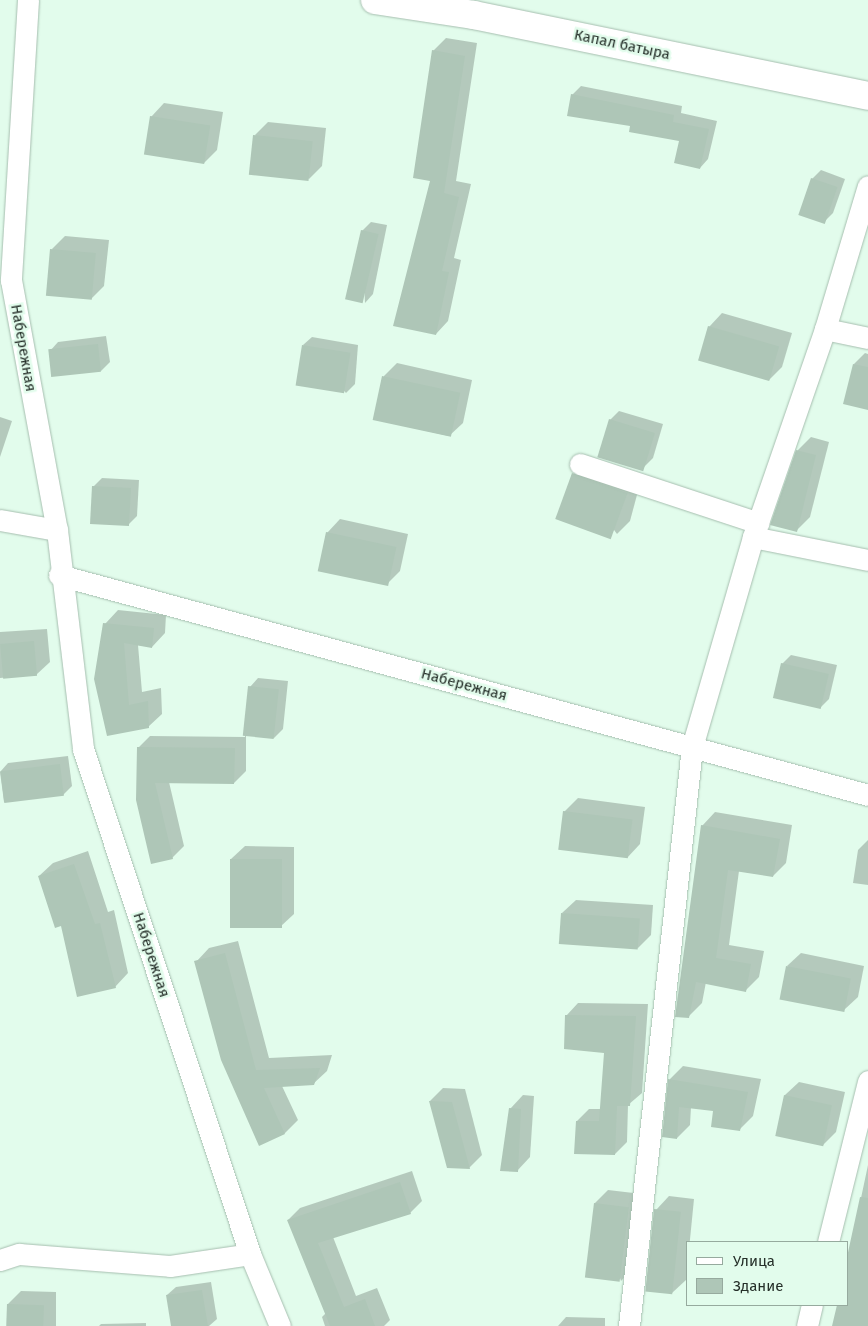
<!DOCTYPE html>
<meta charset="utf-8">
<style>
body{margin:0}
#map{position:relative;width:868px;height:1326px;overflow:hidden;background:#e2fcec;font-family:"Fira Sans",sans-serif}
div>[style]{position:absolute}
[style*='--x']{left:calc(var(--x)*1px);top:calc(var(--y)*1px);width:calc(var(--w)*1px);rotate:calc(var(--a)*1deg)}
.shadow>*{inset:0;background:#0003}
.building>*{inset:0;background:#aec6b7;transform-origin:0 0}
.roads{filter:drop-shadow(0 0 1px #a6beaf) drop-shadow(0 0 1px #a6beaf)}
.street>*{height:21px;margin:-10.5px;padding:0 10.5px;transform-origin:10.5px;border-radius:10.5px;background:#fff}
.secondary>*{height:28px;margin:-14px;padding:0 14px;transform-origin:14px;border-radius:14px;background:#fff}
span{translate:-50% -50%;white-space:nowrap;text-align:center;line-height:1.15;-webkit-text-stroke:5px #e2fcec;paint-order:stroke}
.street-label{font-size:15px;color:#252f29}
.legend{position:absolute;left:686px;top:1241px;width:162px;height:65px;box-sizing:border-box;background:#e2fcec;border:1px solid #96aa9e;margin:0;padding:6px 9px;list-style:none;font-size:15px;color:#252f29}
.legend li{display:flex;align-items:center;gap:10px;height:25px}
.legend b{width:25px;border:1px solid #96aa9e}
</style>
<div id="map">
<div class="shadow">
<i style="clip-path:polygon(446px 38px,477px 43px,456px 181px,471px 184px,454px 258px,461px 260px,448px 321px,436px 334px,433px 51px)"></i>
<i style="clip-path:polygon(581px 86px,682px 106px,681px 113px,717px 121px,708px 159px,700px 168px,680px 140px,631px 125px,572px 95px)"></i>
<i style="clip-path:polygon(164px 103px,223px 112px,217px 150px,204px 163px,151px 117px)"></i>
<i style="clip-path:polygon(268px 122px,326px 128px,322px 166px,309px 179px,255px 135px)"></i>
<i style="clip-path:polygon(821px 170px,845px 179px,833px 213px,824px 222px,812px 179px)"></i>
<i style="clip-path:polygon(371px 222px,387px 225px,373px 294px,365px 303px,362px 231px)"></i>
<i style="clip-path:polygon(65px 236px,109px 240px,104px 286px,91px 299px,52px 249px)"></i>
<i style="clip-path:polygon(722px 313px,792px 333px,782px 367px,769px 380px,709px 327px)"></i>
<i style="clip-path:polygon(106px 336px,110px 362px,101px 371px,50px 351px,58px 342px)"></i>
<i style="clip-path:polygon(312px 337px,358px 345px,355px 384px,346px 393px,303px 345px)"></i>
<i style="clip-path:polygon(865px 353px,868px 354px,868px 408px,854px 364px)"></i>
<i style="clip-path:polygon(397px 363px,472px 380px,463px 423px,449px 436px,374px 419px,384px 376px)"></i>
<i style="clip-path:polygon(619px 411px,663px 424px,653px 458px,644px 467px,610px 420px)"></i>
<i style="clip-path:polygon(0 417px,12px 421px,0 457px)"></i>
<i style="clip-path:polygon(811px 437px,829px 442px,810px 517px,796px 531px,797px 451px)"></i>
<i style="clip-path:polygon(587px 461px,641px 480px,630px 521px,617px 534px,573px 474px)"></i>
<i style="clip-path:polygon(102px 478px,139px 480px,137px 516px,128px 525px,93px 487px)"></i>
<i style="clip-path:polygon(340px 519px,408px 534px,400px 571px,387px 584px,327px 533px)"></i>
<i style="clip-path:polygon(118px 610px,166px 615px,165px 633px,152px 647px,138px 645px,142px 692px,161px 688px,162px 714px,148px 727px,108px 734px,105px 624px)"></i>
<i style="clip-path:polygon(47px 629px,50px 662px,36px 675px,0 678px,0 632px)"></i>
<i style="clip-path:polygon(791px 655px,837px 665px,829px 699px,820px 708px,782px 664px)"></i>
<i style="clip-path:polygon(258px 678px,288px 681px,283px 729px,274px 738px,246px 735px,246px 771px,234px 783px,169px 782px,184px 846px,172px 858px,138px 748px,150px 736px,245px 737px,250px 687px)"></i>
<i style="clip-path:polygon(68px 756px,72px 786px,63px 795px,4px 802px,0 772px,8px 763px)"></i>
<i style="clip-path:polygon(578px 798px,645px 807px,640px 844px,627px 858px,564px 812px)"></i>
<i style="clip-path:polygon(715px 812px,792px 825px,786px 863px,773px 876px,739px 871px,729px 945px,764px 951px,759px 977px,746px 990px,706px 982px,702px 1003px,688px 1017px,702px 826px)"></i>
<i style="clip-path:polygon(868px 840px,868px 885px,853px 883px,858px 850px)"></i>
<i style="clip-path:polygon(245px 846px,294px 847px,294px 914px,280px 927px,231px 859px)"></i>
<i style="clip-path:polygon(88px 851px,108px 912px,114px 910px,128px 973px,115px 987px,62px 925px,39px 876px,53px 863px)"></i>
<i style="clip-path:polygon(576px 900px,653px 905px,651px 935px,638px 948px,562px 913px)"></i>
<i style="clip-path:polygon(238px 941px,269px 1058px,332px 1055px,327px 1071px,313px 1084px,282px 1086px,298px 1120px,285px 1133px,259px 1144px,196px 962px,209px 948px)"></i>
<i style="clip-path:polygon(801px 953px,864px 966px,858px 997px,844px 1010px,787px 966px)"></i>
<i style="clip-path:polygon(578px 1003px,648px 1004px,642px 1093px,628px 1105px,627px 1142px,615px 1154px,577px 1121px,589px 1109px,601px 1109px,605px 1052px,566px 1016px)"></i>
<i style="clip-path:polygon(683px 1066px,761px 1079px,753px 1116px,740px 1129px,714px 1110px,691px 1107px,690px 1125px,677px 1138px,670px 1079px)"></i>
<i style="clip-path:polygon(799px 1082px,845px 1092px,836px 1132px,823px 1145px,777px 1135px,785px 1095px)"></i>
<i style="clip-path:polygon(443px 1088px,465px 1089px,482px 1155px,469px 1168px,430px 1101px)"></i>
<i style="clip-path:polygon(523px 1095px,534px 1096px,530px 1157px,517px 1171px,510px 1109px)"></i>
<i style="clip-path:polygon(868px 1165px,868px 1326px,833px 1326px,838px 1305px,847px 1305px,847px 1264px)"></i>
<i style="clip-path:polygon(412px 1171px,422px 1201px,410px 1213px,333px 1237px,356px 1296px,377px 1288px,390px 1320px,384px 1326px,325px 1326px,322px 1317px,326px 1313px,288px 1220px,300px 1208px)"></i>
<i style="clip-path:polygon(608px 1190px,642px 1194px,634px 1267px,621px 1281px,595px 1203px)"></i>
<i style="clip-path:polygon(669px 1196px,694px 1199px,686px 1280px,672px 1293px,656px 1210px)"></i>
<i style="clip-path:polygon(211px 1282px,217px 1319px,209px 1326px,172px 1326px,167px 1295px,176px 1287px)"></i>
<i style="clip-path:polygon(21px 1291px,56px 1292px,56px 1326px,8px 1326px,8px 1304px)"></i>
<i style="clip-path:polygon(566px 1317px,605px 1318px,605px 1326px,558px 1326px)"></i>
<i style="clip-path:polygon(146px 1323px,146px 1326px,99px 1326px,101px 1324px)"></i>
</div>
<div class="building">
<i style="clip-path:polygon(432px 50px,465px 56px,444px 193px,459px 197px,442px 271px,449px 272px,436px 335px,393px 326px,430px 181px,413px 178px)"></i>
<i style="clip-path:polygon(571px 94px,674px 115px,673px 122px,709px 129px,700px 169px,674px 163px,679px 141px,629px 132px,630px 126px,567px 116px)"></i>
<i style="left:150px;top:116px;width:61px;height:39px;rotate:9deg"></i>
<i style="left:253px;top:135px;width:60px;height:40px;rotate:6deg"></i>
<i style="left:811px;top:178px;width:28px;height:39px;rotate:19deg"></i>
<i style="left:361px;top:230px;width:18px;height:71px;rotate:13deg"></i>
<i style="left:50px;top:249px;width:46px;height:47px;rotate:5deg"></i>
<i style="left:708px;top:326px;width:74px;height:36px;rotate:16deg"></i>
<i style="left:98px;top:344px;width:28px;height:50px;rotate:84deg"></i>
<i style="left:302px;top:345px;width:49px;height:41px;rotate:9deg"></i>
<i style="clip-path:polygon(853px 364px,868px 367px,868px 410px,843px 404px)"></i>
<i style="left:382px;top:376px;width:80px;height:45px;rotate:12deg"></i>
<i style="left:609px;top:419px;width:48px;height:40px;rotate:17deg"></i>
<i style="clip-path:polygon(796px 450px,816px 455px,797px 532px,770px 525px)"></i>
<i style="left:572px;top:473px;width:59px;height:49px;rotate:20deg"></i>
<i style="left:92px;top:486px;width:39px;height:38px;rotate:3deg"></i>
<i style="left:326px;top:532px;width:72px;height:40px;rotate:12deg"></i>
<i style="clip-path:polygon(103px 623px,154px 628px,152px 648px,124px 643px,129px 705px,148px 701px,149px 728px,107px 736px,94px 679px)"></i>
<i style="left:34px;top:641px;width:35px;height:34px;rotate:85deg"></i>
<i style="left:781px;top:663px;width:49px;height:36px;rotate:13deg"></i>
<i style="left:248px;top:686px;width:31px;height:50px;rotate:6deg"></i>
<i style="clip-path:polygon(137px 747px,235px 748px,234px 784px,155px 783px,173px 859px,151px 864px,136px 800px)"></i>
<i style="left:60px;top:764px;width:32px;height:60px;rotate:83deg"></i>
<i style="left:563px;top:811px;width:70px;height:39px;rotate:7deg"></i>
<i style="clip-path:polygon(701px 825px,780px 839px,773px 877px,728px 870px,716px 958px,751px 964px,746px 992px,696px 982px,689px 1018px,675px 1017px)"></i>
<i style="left:230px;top:859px;width:52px;height:69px"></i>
<i style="clip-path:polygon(74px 864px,95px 924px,100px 923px,116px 988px,77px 997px,61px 926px,55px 928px,38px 876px)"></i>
<i style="left:561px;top:913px;width:79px;height:31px;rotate:4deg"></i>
<i style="clip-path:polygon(225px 953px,256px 1070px,320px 1068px,314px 1085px,264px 1088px,285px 1134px,259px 1146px,221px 1060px,194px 961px)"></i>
<i style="left:786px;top:966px;width:66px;height:34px;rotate:11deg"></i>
<i style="clip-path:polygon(565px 1015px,636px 1016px,630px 1106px,617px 1106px,615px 1155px,574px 1154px,576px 1121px,599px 1121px,604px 1053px,564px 1049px)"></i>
<i style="clip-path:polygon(668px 1079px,748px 1092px,740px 1131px,711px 1127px,713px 1111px,679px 1107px,677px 1139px,662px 1137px)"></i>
<i style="left:784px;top:1095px;width:49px;height:42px;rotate:12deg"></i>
<i style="clip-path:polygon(429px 1101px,452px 1102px,470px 1169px,447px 1168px)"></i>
<i style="clip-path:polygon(509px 1108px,521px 1109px,518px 1172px,500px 1171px)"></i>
<i style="clip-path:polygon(400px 1182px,411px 1214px,318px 1243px,344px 1307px,365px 1299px,375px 1326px,330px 1326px,287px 1220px)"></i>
<i style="clip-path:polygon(860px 1197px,868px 1198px,868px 1326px,832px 1326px,837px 1305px,847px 1305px,847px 1257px)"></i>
<i style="left:594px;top:1203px;width:35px;height:75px;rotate:7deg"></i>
<i style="left:654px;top:1209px;width:27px;height:83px;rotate:6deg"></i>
<i style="clip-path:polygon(202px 1290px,208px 1326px,171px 1326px,166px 1295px)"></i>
<i style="left:7px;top:1304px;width:37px;height:22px;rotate:2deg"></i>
</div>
<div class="roads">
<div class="street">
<i style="--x:28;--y:0;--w:281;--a:93.5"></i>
<i style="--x:11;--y:280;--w:254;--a:79.6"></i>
<i style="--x:57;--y:530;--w:221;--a:83.2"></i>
<i style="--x:83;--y:749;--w:532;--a:71.7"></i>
<i style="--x:250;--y:1254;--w:78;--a:67.4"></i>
<i style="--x:825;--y:329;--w:44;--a:11.8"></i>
<i style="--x:580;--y:464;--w:188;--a:18.3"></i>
<i style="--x:0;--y:520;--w:58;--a:10"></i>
<i style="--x:753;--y:537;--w:117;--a:11.3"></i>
<i style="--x:59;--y:575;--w:838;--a:15.21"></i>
<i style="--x:828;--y:1242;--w:166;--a:-76"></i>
<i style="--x:0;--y:1260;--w:20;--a:-18"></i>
<i style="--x:19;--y:1254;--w:151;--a:4.5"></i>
<i style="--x:170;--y:1266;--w:81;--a:-8.5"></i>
<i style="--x:629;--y:1326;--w:582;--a:-83.79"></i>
<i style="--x:692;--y:747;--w:219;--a:-73.8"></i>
<i style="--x:753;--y:537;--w:220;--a:-70.9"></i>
<i style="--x:825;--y:329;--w:149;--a:-73.3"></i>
<i style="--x:807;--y:1326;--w:22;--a:-77"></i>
</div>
<div class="secondary">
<i style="--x:375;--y:0;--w:100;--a:8.6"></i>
<i style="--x:474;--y:15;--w:402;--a:11.6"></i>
</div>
</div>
<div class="street-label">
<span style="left:622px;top:45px;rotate:12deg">Капал батыра</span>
<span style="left:23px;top:348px;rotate:80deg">Набережная</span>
<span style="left:464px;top:685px;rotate:15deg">Набережная</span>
<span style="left:151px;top:955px;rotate:72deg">Набережная</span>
</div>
<ul class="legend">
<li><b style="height:6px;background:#fff"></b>Улица</li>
<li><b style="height:14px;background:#aec6b7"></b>Здание</li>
</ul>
</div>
